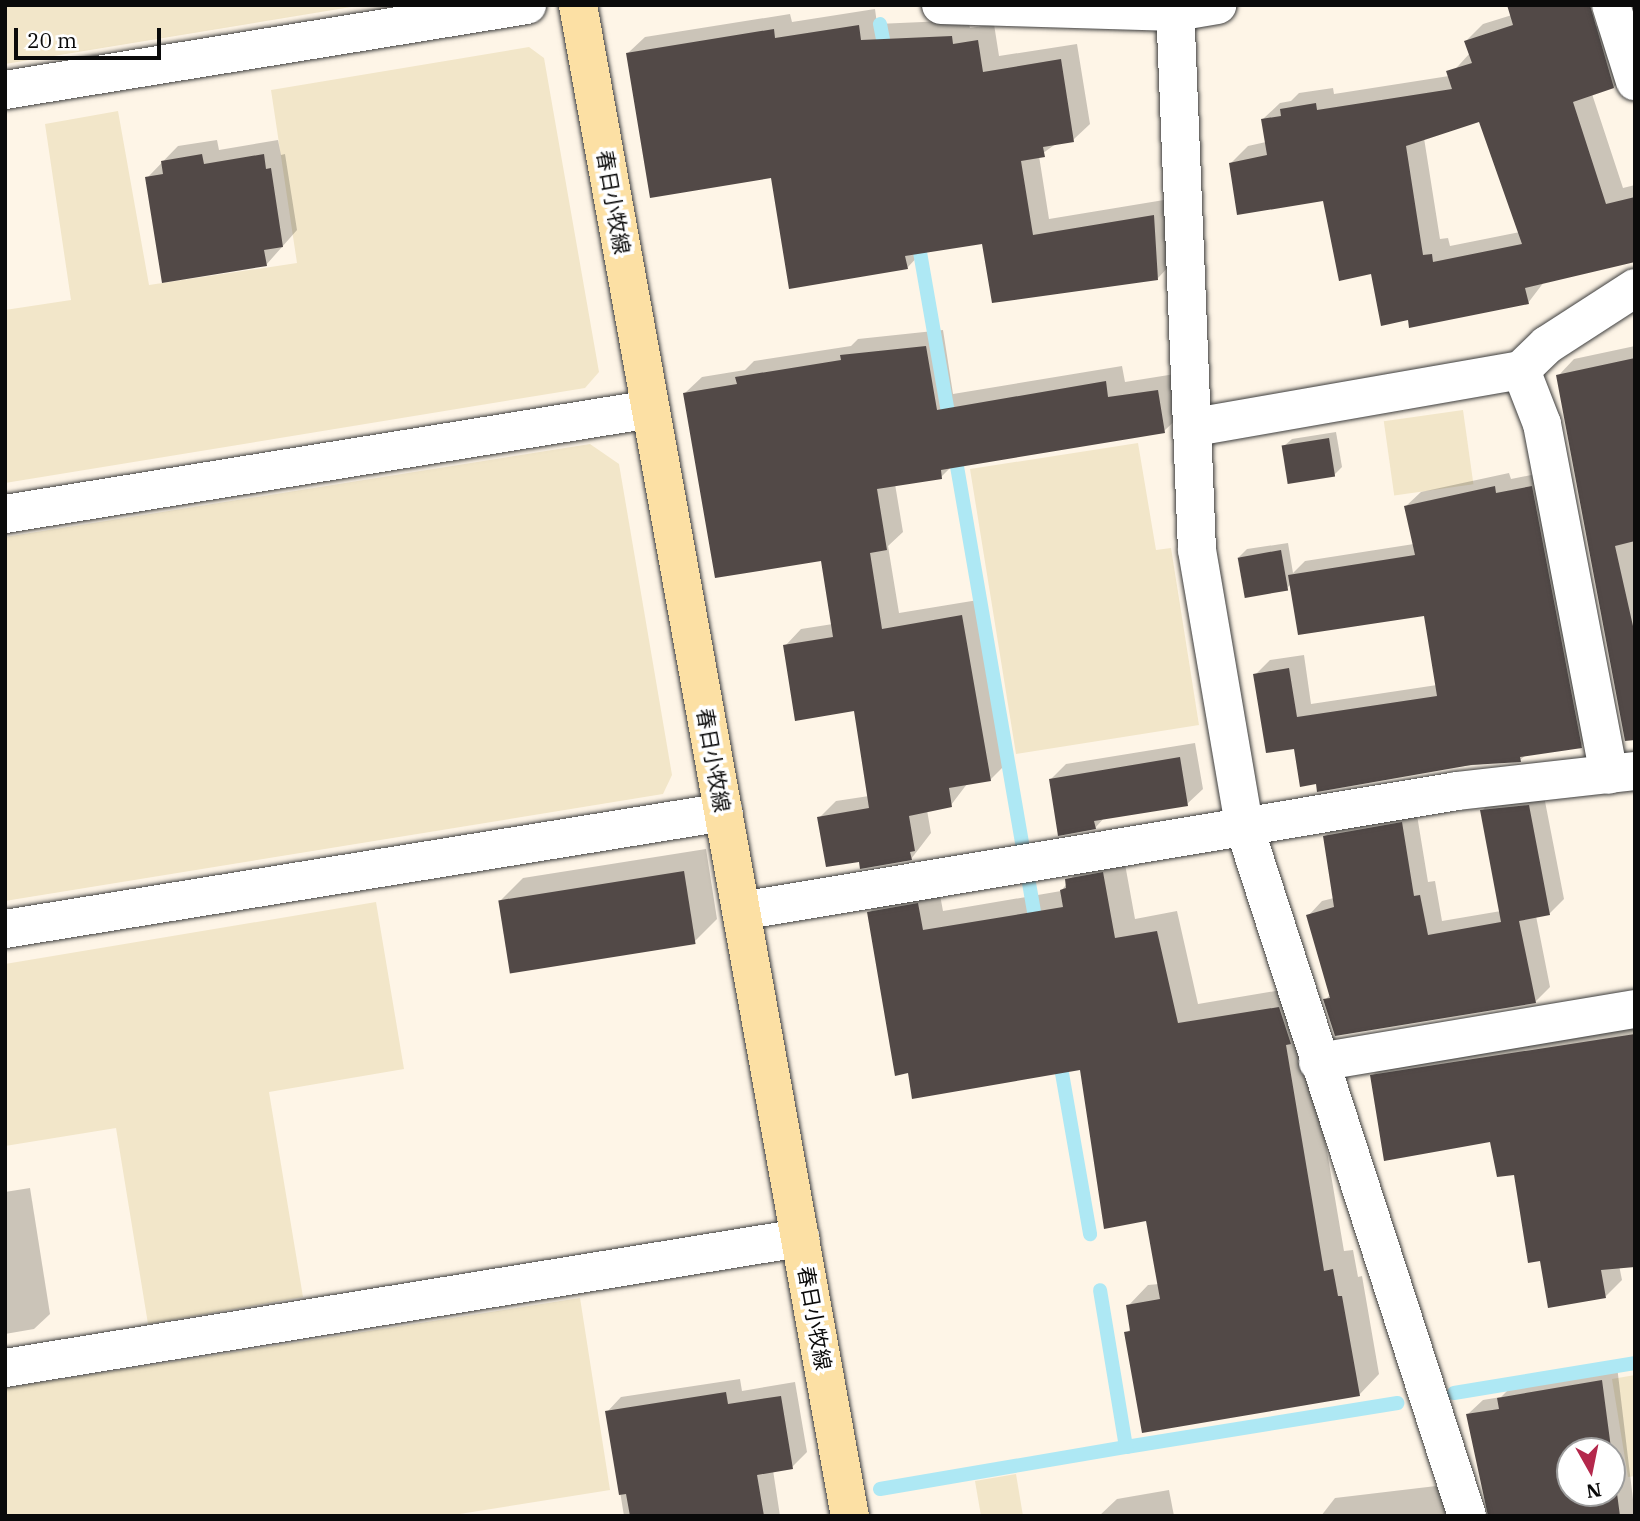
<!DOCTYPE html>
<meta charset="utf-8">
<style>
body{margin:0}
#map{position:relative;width:1640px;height:1521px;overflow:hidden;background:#fef5e7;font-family:"IBM Plex Serif","Noto Sans JP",serif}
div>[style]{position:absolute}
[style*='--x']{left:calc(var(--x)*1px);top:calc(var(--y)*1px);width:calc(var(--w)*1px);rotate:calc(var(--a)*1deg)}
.farmland>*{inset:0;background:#f2e6c9;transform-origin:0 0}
.shadow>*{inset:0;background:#0003}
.stream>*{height:14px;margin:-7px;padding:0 7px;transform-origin:7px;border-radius:7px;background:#aee8f4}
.building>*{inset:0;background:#524947;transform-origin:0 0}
.roads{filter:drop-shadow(0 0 2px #3d3d3d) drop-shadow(0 0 2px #3d3d3d)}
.minor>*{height:38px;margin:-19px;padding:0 19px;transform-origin:19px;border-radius:19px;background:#fff}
.secondary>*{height:38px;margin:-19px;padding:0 19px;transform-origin:19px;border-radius:19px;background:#fce0a4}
span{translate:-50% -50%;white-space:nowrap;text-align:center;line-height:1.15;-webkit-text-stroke:7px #fff;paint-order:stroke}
.street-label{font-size:21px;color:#0a0a0a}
.frame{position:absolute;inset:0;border:7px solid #0a0a0a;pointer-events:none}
.north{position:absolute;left:1556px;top:1437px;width:70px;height:70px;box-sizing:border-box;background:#fff;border:2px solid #9d9d9d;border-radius:50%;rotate:171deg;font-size:19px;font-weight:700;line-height:28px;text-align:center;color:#0a0a0a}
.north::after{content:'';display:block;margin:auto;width:24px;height:32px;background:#b4284c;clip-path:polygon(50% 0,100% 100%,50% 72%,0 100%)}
.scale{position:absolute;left:14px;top:28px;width:147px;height:32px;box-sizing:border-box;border:4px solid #0a0a0a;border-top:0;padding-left:9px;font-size:21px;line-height:24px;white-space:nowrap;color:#0a0a0a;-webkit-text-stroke:5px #fff;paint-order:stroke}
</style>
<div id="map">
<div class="farmland">
<i style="clip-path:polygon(5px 5px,351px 5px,351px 7px,5px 64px)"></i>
<i style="clip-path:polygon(529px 47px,544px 58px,599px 372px,585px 388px,5px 483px,5px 310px,71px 300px,45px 124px,118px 111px,149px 285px,297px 263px,271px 90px)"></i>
<i style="left:1463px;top:410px;width:75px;height:80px;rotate:82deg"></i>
<i style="clip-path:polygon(1138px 443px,1156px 550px,1171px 548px,1199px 725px,1016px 754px,970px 469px)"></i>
<i style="clip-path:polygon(590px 444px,619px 464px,672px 775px,663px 794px,5px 901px,5px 537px)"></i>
<i style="clip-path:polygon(376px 902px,404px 1069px,269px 1092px,303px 1297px,148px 1324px,116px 1128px,5px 1146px,5px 964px)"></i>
<i style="clip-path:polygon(580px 1298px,610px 1490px,447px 1516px,5px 1516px,5px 1388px)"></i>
<i style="clip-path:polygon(1635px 1375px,1635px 1476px,1628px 1477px,1612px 1379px)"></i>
<i style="clip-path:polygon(1016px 1474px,1023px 1516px,981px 1516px,975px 1481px)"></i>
</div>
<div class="shadow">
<i style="clip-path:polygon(875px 9px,877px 24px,968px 20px,970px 28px,994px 24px,999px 56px,1077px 44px,1090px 124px,1073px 140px,1057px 143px,1039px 156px,1049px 219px,1170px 199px,1174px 261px,1158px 278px,984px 242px,922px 252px,907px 268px,773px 176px,628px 53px,645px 37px,790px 14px,792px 22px)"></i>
<i style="clip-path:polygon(evenodd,1512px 15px,1580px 32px,1615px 20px,1630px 70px,1614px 87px,1592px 94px,1623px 188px,1635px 185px,1635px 260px,1544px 282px,1528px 303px,1409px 318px,1324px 199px,1231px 163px,1248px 146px,1266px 142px,1263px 119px,1280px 103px,1291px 101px,1299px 93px,1333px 88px,1334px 94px,1449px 76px,1470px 53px,1466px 41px,1483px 24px,1512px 15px,1480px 120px,1520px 232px,1450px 246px,1448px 238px,1440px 239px,1424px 138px,1480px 120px)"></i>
<i style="clip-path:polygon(217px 140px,219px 150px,278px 140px,281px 155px,285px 154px,297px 230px,266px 265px,147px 178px,178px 146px)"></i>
<i style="clip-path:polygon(943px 330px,953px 394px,1122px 366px,1125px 382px,1175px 374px,1181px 415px,1164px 431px,952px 466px,941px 477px,895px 484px,903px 532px,888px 546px,899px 613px,978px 600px,1007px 763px,990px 780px,967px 784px,951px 805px,927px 810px,931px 833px,911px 859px,819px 818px,836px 801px,869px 796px,855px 709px,785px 646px,801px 629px,833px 624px,823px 559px,685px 393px,702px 377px,745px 370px,754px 361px,851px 346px,858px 339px)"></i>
<i style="clip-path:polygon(1635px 346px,1635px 738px,1558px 376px,1574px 359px)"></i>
<i style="clip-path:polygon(1336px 432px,1342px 467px,1334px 475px,1284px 446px,1292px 439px)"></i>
<i style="clip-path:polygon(1546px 472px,1595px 732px,1581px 746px,1526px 755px,1520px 760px,1317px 782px,1255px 675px,1270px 660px,1304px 655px,1311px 704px,1437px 685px,1425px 614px,1291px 584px,1287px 588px,1239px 557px,1247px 549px,1288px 543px,1293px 573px,1305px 561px,1414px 544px,1406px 506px,1421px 492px,1509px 473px,1511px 479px)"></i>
<i style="clip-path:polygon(1195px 743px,1203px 789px,1187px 804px,1105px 817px,1095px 828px,1051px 779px,1066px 764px)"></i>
<i style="clip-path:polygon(1543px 791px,1564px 899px,1549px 914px,1536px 916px,1550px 987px,1535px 1002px,1325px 1000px,1331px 994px,1308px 916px,1322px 901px,1334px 898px,1325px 836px,1340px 822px,1416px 809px,1428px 882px,1435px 881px,1442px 921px,1501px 911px,1482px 811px,1496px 796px)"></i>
<i style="clip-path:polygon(706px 849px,717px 919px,694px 942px,500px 901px,523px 878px)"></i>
<i style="clip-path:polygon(1123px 853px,1135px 919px,1177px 911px,1198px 1004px,1299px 987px,1344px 1251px,1353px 1250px,1358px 1277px,1362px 1276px,1379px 1374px,1359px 1395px,1126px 1333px,1132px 1328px,1128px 1306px,1148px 1285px,1159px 1284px,1148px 1219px,1082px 1068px,909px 1071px,869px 913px,889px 892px,938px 884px,943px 911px,1061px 891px,1087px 859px)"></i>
<i style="clip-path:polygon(1635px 1021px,1635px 1251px,1617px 1255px,1622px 1280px,1606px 1296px,1542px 1259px,1515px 1173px,1492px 1140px,1372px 1076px,1388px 1060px)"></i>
<i style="clip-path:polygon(30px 1188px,50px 1314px,34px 1329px,5px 1334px,5px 1192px)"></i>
<i style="clip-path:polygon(evenodd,1617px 1366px,1635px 1516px,1490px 1516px,1468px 1414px,1483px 1400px,1501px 1397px,1514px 1384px,1617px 1366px,1570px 1451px,1612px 1451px,1612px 1493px,1570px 1493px,1570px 1451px)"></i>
<i style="clip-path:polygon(740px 1379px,742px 1391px,795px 1382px,807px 1452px,792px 1467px,773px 1470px,780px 1516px,624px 1516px,607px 1412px,621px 1397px)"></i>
<i style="clip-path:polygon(1453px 1484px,1466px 1516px,1321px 1516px,1335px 1498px)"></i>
<i style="clip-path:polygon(1169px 1490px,1174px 1516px,1099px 1516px,1117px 1499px)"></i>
</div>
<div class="stream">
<i style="--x:880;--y:24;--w:33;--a:79"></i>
<i style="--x:917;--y:235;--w:193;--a:80.1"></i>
<i style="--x:954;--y:449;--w:401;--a:80.2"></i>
<i style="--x:1029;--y:883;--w:47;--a:80.1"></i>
<i style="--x:1059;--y:1056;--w:181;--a:80.1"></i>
<i style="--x:1454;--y:1393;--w:183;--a:-9.4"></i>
<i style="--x:1126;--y:1447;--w:275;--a:-9.2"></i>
<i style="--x:880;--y:1489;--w:250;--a:-9.7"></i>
<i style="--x:1126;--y:1447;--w:159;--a:-99.4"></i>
</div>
<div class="building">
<i style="clip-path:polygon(evenodd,1507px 5px,1590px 5px,1614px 88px,1573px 102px,1606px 204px,1635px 197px,1635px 262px,1525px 288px,1529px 304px,1409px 328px,1408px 320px,1381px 326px,1371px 274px,1339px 281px,1323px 201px,1237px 215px,1229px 163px,1267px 155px,1261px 119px,1281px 116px,1280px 109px,1316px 103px,1317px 110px,1452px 89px,1446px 71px,1472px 63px,1464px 41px,1513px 25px,1507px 5px,1479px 122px,1522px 244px,1433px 262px,1432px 254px,1423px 255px,1406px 146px,1479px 122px)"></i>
<i style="clip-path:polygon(859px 25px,861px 40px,952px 36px,953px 44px,978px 40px,983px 72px,1061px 59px,1074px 142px,1043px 147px,1045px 157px,1021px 161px,1033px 235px,1154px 215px,1158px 280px,992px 303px,982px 244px,905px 256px,908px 269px,789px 289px,771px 178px,650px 198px,626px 53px,774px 29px,775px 38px)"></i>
<i style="clip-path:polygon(202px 154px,204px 164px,264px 154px,266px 169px,271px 168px,283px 247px,264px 250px,267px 266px,162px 283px,145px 177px,163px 174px,161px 161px)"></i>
<i style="clip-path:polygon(926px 346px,937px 410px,1106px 381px,1108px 397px,1158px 390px,1165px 433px,941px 470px,942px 479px,877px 489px,887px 550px,870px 553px,882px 629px,962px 615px,991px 781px,949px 788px,952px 807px,909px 816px,915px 851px,910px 852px,912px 860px,860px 869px,859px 862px,826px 867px,817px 817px,869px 808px,854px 711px,795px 721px,783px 645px,833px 637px,821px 561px,715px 578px,683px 393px,737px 384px,735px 377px,841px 360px,840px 355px)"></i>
<i style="clip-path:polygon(1635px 358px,1635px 541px,1615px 546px,1635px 635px,1635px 740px,1625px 741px,1556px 375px)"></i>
<i style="left:1329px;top:438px;width:39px;height:48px;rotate:81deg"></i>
<i style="clip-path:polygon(1495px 486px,1496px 493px,1532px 486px,1582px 748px,1520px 757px,1521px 762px,1471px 765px,1317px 792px,1316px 784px,1300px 787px,1294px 749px,1266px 753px,1253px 674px,1289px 668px,1297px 717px,1437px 696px,1424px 616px,1298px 635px,1288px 575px,1415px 555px,1404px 506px)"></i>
<i style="left:1281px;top:550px;width:41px;height:44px;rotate:80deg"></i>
<i style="clip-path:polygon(1180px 757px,1188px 806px,1094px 821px,1096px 829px,1058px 836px,1049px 779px)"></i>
<i style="clip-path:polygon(1529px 805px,1550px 915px,1519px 921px,1536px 1003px,1335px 1036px,1323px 999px,1330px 998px,1306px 915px,1334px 907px,1323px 836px,1402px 822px,1414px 896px,1420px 895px,1428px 935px,1501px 922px,1480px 810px)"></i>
<i style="left:684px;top:871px;width:74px;height:188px;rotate:81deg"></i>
<i style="clip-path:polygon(1103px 872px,1115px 938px,1157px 931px,1178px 1023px,1279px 1007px,1291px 1044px,1286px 1045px,1324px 1271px,1333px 1269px,1338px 1296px,1342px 1296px,1360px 1396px,1142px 1433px,1124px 1332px,1130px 1331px,1126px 1305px,1160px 1299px,1146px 1221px,1104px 1229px,1080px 1070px,912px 1099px,908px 1073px,895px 1076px,867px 912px,918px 903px,923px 930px,1063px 907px,1060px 890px,1066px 888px,1065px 879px)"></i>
<i style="clip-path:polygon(1635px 1034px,1635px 1267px,1601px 1270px,1606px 1298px,1548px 1308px,1540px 1261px,1528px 1263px,1514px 1175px,1497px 1177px,1490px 1142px,1384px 1161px,1370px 1075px)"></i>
<i style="clip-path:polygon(evenodd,1602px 1380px,1620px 1516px,1488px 1516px,1466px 1414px,1499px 1409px,1497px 1398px,1602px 1380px,1570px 1451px,1612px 1451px,1612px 1493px,1570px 1493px,1570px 1451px)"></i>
<i style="clip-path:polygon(726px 1392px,728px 1404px,781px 1396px,793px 1469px,757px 1475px,764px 1516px,630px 1516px,626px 1494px,619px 1495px,605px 1411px)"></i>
</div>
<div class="roads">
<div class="minor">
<i style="--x:941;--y:5;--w:235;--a:1.7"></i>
<i style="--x:1176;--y:12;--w:42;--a:-9.7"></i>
<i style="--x:1175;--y:5;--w:545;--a:87.69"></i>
<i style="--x:1197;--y:550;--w:280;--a:80.3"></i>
<i style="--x:1244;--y:826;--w:725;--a:72.09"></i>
<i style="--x:1611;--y:5;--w:80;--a:72.5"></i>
<i style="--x:5;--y:90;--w:529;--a:-9.25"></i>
<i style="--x:1521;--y:370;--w:58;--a:68.7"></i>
<i style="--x:1542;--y:424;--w:357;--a:79.2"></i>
<i style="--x:1195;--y:427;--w:331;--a:-9.9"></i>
<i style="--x:1521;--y:370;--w:36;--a:-44"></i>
<i style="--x:1547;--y:345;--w:105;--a:-32.9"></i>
<i style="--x:5;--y:514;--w:654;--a:-9.23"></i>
<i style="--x:741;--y:911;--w:726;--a:-9.51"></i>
<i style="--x:1457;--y:791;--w:179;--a:-6.4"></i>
<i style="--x:5;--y:929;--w:728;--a:-9.24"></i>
<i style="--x:1318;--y:1062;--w:321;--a:-9.5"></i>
<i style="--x:5;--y:1368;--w:806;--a:-9.29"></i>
</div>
<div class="secondary">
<i style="--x:578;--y:5;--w:1535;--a:79.8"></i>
</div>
</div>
<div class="street-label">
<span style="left:614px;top:202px;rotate:80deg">春日小牧線</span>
<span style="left:714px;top:760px;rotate:80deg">春日小牧線</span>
<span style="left:815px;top:1318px;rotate:80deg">春日小牧線</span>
</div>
<div class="frame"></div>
<div class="north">N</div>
<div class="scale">20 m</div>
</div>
